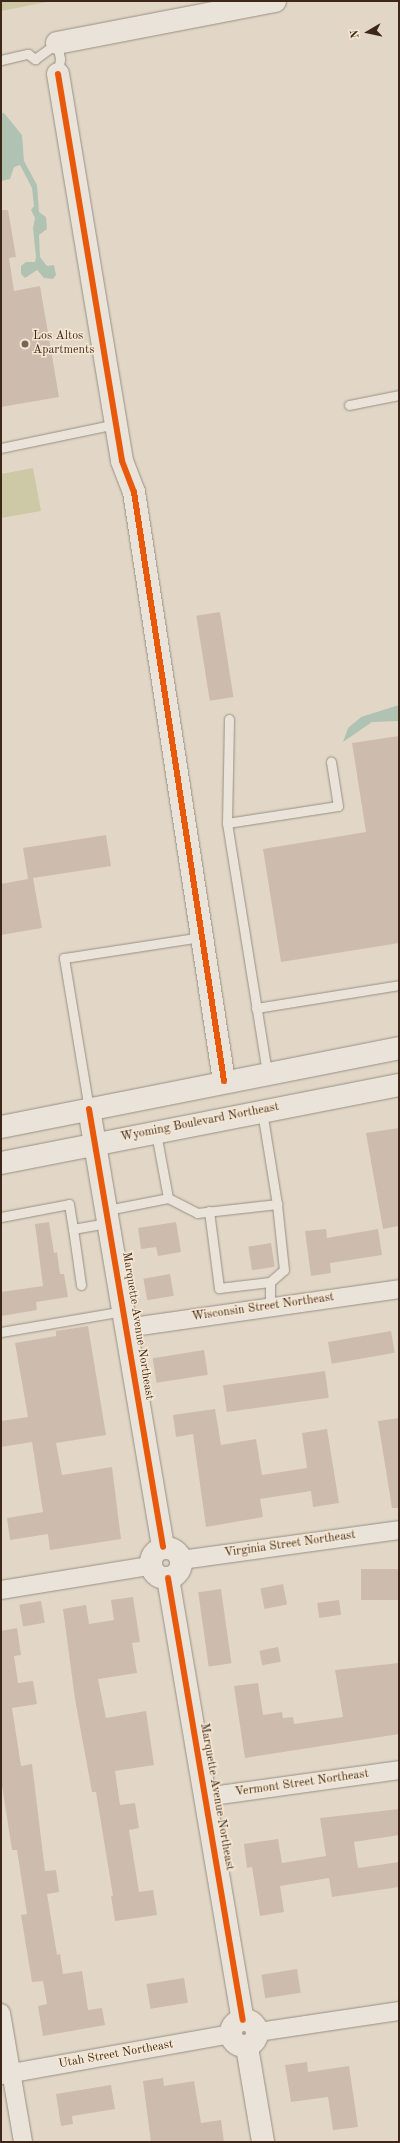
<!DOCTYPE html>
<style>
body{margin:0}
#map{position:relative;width:400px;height:2143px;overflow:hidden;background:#e2d7c6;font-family:"Old Standard TT",serif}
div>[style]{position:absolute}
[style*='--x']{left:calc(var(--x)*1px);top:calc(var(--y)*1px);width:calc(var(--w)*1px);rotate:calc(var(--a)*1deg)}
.green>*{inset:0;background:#cdc9a7}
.water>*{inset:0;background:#b0c3b2}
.building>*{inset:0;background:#cdbbae;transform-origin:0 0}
.roads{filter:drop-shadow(0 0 1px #989084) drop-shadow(0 0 1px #989084)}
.lane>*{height:9px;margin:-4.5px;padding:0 4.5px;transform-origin:4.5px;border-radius:4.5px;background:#e9e3da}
.street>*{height:18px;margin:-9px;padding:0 9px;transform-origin:9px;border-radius:9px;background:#e9e3da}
.secondary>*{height:22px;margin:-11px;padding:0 11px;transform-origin:11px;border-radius:11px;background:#e9e3da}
.secondary>.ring{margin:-11px;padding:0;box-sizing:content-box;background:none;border:22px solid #e9e3da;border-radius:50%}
.cycleway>*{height:6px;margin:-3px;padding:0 3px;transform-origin:3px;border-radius:3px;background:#e8590c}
.dots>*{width:11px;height:11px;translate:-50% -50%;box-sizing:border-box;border:2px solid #f5e7d2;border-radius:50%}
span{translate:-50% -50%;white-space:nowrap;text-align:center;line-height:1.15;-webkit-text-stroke:3px #f5e7d2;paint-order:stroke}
.poi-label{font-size:12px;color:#3e2718}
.left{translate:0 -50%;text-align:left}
.street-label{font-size:12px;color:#3e2718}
.frame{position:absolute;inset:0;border:2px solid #3e2718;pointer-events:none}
.north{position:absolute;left:348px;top:12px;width:40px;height:40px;-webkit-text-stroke:3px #f5e7d2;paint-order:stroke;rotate:261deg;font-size:11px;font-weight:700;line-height:16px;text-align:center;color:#3e2718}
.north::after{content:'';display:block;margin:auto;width:14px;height:18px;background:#3e2718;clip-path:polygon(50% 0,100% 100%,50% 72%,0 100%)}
</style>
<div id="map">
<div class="green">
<i style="clip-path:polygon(1px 1px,52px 1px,1px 11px)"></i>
<i style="clip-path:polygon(33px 468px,41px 511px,1px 518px,1px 474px)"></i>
</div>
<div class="water">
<i style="clip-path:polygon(4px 113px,22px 135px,24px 161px,37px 185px,39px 212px,46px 217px,47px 229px,39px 235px,40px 257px,47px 266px,54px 265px,56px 275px,53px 279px,44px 278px,37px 270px,25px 278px,21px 274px,21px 266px,26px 262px,35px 262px,36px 257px,33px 228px,35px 218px,31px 210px,34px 206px,32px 188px,20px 165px,14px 167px,10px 179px,1px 181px,1px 114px)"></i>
<i style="clip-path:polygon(399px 705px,399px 721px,372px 722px,343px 742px,348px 728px,361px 717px)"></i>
</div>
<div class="building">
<i style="clip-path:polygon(1px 210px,8px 210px,16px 257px,9px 258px,14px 291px,40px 286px,59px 397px,1px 407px)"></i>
<i style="left:220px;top:612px;width:86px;height:24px;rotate:81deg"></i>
<i style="clip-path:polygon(399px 736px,399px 943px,281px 962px,263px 849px,366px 832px,352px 743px)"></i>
<i style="clip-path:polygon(106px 835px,111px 866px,33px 878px,42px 928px,1px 935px,1px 884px,28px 879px,23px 848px)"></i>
<i style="clip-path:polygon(399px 1128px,399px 1226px,383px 1229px,366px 1133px)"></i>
<i style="clip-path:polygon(49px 1222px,54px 1253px,57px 1252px,60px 1274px,64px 1274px,68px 1297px,36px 1302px,37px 1310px,1px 1316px,1px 1292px,43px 1286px,35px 1224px)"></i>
<i style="clip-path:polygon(176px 1222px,181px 1252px,158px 1256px,156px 1247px,141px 1249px,138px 1228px)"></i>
<i style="clip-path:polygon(326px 1229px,327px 1238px,378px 1229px,382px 1255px,330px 1263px,331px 1273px,311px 1276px,305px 1231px)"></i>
<i style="left:271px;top:1243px;width:24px;height:23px;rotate:81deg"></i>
<i style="left:170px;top:1274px;width:22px;height:27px;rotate:80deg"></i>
<i style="clip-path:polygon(88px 1326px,106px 1435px,56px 1443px,62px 1475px,112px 1467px,121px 1539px,50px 1550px,48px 1534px,10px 1540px,7px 1518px,43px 1512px,32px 1442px,1px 1447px,1px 1421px,28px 1417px,15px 1343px,56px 1336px,56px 1331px)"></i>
<i style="left:391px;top:1331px;width:22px;height:64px;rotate:80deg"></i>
<i style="left:204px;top:1350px;width:25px;height:52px;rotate:81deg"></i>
<i style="left:325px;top:1371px;width:27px;height:103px;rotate:82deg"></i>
<i style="clip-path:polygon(215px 1409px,221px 1445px,256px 1439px,262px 1475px,307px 1468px,302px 1433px,327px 1429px,339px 1503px,313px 1507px,311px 1491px,260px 1499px,263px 1517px,206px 1527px,193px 1434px,176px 1437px,173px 1415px)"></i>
<i style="clip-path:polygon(399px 1418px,399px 1508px,392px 1508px,378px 1421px)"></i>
<i style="left:399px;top:1569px;width:31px;height:38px;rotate:90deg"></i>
<i style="left:283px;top:1584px;width:21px;height:23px;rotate:79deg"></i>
<i style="left:221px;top:1589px;width:75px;height:23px;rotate:82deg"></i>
<i style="clip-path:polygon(133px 1597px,140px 1642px,132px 1643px,137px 1673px,98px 1679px,106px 1718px,146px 1711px,154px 1765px,115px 1771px,120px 1805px,135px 1803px,139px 1828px,129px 1830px,139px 1892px,153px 1890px,157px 1915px,115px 1921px,111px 1896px,113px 1896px,96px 1792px,92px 1792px,75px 1699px,63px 1609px,86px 1605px,89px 1624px,114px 1620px,111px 1600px)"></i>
<i style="left:339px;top:1600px;width:15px;height:22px;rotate:82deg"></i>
<i style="left:41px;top:1601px;width:22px;height:22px;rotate:80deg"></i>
<i style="clip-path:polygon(17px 1628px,21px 1655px,14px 1656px,18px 1683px,33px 1681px,37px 1704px,12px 1708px,21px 1766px,32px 1764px,45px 1871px,56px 1870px,59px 1892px,47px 1894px,57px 1955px,60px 1954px,63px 1974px,82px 1971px,88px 2010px,102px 2008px,105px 2025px,43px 2036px,38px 2006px,47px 2004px,43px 1981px,32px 1982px,21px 1915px,27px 1914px,17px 1850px,12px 1850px,1px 1779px,1px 1631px)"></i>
<i style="left:278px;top:1647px;width:15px;height:19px;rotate:79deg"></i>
<i style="clip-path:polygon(399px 1663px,399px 1734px,245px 1758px,234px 1686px,258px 1683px,263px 1715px,282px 1712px,283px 1718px,293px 1717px,294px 1724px,343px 1717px,335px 1670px)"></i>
<i style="clip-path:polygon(399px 1809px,399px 1835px,354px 1842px,358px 1868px,399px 1862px,399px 1887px,332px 1897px,329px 1878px,280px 1886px,284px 1912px,260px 1916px,252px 1867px,247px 1868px,244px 1844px,278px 1839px,282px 1863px,326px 1856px,320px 1818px)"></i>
<i style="left:297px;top:1969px;width:24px;height:36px;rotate:81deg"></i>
<i style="left:184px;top:1978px;width:25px;height:38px;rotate:81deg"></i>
<i style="clip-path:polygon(307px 2062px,308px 2072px,349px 2066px,358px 2127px,333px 2130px,328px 2097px,291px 2102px,285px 2065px)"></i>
<i style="clip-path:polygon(163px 2078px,164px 2086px,194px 2081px,201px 2123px,221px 2120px,224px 2142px,151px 2142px,143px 2081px)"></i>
<i style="clip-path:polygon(111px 2085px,115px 2109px,72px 2116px,73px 2124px,61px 2126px,56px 2094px)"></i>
</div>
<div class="roads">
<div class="lane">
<i style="--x:1;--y:60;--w:28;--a:-13"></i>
<i style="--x:28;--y:54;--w:9;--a:36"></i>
<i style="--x:35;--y:59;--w:27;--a:-36"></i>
<i style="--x:57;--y:43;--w:16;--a:79"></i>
<i style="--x:60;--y:59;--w:15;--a:98"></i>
<i style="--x:349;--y:405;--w:51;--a:-11.3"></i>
<i style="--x:1;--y:448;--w:117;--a:-11.8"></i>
<i style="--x:229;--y:719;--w:104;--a:91.1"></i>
<i style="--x:227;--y:823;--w:253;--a:80.9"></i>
<i style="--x:227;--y:823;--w:112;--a:-8.7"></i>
<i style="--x:338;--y:806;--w:45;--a:-99"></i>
<i style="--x:256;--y:1008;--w:145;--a:-9.1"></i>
<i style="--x:89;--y:1109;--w:153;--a:-99.4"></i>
<i style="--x:64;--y:958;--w:140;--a:-8.7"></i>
<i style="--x:156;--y:1133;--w:66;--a:79.5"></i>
<i style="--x:168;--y:1198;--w:33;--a:27"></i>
<i style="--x:197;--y:1213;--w:81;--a:-6.4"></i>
<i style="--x:277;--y:1204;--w:94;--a:-99.2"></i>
<i style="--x:107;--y:1210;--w:62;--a:-11.1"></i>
<i style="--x:209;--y:1211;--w:78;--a:82.6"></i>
<i style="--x:219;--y:1288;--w:51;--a:-6.7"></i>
<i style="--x:1;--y:1217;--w:69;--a:-10.8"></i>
<i style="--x:69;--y:1204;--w:25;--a:81"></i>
<i style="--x:81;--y:1285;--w:57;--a:-98.1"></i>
<i style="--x:73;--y:1229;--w:36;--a:-10"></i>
<i style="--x:270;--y:1307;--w:25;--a:-90"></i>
<i style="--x:270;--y:1282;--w:18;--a:-41"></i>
<i style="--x:284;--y:1270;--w:66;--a:-96.1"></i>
<i style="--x:1;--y:1332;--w:125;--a:-9.7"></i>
</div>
<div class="street">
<i style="--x:126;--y:1328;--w:276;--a:-8.1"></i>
<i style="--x:181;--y:1560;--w:220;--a:-7.8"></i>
<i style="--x:1;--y:1590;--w:151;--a:-9.2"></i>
<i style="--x:205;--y:1797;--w:196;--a:-7.9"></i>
<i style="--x:1;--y:2013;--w:131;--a:80.3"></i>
<i style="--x:258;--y:2032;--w:143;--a:-8.5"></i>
<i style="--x:1;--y:2075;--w:234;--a:-10.1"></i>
</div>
<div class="secondary">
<i style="--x:57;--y:43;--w:222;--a:-10.9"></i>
<i style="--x:58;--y:74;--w:392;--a:80.6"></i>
<i style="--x:122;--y:461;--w:33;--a:69"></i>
<i style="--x:134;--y:492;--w:596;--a:81.31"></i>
<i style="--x:89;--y:1109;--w:444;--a:80.4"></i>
<i style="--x:1;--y:1127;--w:406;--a:-11.2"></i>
<i style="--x:1;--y:1163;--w:406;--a:-11.1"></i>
<i class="ring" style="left:151px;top:1548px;width:8px;height:8px"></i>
<i style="--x:168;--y:1578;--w:448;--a:80.4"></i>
<i class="ring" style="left:231px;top:2020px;width:4px;height:4px"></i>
<i style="--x:247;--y:2047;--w:96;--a:80.4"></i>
</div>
</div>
<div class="cycleway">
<i style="--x:58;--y:74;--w:392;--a:80.6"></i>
<i style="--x:122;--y:461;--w:33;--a:69"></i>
<i style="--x:134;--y:492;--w:596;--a:81.31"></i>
<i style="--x:89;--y:1109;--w:444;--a:80.4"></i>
<i style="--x:168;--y:1578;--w:448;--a:80.4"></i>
</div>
<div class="dots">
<i style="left:25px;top:344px;background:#776555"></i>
</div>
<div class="poi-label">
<span class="left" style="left:33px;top:344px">Los Altos<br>Apartments</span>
</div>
<div class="street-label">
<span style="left:200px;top:1123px;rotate:-11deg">Wyoming Boulevard Northeast</span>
<span style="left:263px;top:1308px;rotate:-8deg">Wisconsin Street Northeast</span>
<span style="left:137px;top:1326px;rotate:81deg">Marquette Avenue Northeast</span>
<span style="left:290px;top:1545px;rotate:-8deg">Virginia Street Northeast</span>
<span style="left:302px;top:1784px;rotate:-8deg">Vermont Street Northeast</span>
<span style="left:216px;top:1797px;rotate:80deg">Marquette Avenue Northeast</span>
<span style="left:116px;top:2055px;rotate:-10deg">Utah Street Northeast</span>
</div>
<div class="frame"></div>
<div class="north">N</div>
</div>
